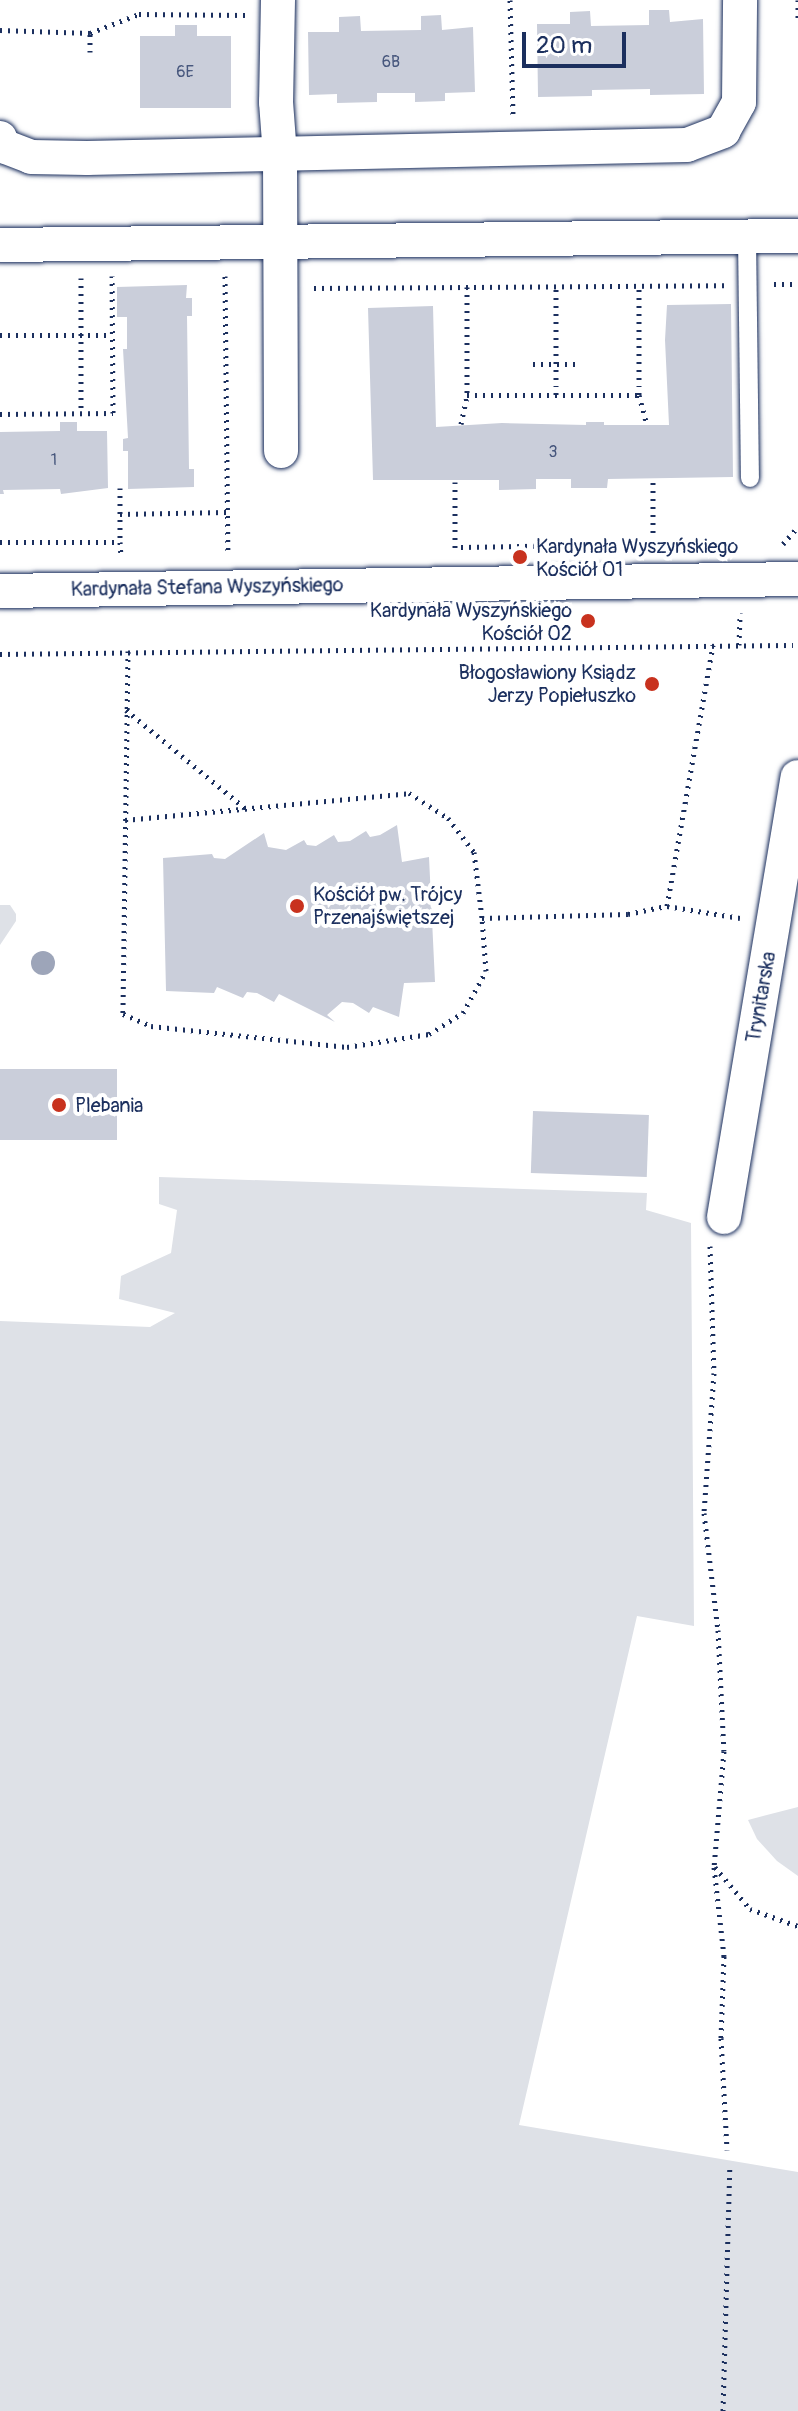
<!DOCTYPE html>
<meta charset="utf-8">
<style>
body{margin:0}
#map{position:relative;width:798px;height:2411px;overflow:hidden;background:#fff;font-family:Pangolin,sans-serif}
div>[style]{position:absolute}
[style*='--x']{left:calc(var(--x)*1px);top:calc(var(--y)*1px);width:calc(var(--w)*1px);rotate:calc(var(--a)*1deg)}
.green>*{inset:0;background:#dee1e7}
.building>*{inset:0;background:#caceda;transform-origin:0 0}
.path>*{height:5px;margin-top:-2.5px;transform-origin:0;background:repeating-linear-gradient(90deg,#1b2f5e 0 2px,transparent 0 8px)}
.roads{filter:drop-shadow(0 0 2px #1b2f5e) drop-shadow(0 0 2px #1b2f5e)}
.service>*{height:18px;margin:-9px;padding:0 9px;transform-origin:9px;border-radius:9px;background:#fff}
.minor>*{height:34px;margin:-17px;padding:0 17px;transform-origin:17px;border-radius:17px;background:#fff}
.trees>*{width:24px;height:24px;margin:-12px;border-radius:50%;background:#9da5b9}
.dots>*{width:22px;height:22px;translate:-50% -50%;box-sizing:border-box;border:4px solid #fff;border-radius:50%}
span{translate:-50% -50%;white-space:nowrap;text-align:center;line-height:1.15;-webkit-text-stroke:8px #fff;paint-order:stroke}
.number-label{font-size:16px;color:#47577d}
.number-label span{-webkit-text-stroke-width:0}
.poi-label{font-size:20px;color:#1b2f5e}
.left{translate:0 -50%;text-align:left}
.right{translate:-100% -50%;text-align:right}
.street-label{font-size:20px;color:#1b2f5e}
.scale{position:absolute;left:522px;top:32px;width:104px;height:36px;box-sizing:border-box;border:4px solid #1b2f5e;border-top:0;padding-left:10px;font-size:24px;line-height:28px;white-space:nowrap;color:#1b2f5e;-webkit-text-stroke:6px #fff;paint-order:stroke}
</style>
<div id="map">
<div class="green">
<i style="clip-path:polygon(0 905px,10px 905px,16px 914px,16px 921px,0 945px)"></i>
<i style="clip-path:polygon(159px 1177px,647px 1193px,646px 1210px,691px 1223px,694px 1626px,637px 1616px,519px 2125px,798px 2172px,798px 2411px,0 2411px,0 1321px,150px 1327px,175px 1313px,119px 1299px,121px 1276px,171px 1253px,177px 1210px,159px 1204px)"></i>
<i style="clip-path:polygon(798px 1807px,798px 1876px,777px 1861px,757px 1839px,748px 1820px)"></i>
</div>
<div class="building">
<i style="clip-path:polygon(649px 10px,669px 10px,670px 22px,703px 19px,704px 94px,650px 95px,650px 89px,592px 90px,592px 96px,538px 97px,537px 24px,570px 24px,570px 12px,590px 11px,591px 26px,649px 25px)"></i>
<i style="clip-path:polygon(441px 15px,442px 30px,473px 27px,475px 92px,445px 93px,445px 101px,415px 102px,415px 93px,377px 93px,377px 102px,337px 103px,337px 94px,309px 95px,308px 32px,339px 32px,339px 17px,360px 16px,361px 31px,421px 30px,421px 16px)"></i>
<i style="clip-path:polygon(175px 25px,197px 25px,197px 36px,231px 36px,231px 108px,140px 108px,140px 36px,175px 36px)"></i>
<i style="clip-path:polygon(187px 285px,186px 298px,192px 298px,192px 316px,187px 316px,189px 469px,194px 469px,194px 487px,128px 489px,128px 451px,123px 451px,123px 439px,128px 438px,123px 349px,127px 349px,127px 317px,117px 317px,117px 287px)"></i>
<i style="clip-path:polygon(731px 304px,733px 477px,608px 479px,607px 488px,571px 488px,571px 479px,536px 479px,536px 489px,499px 490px,499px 480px,373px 480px,368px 308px,433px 306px,436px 427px,502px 423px,586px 425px,586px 422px,604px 422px,604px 425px,669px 425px,665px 340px,667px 305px)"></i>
<i style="clip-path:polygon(60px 422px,77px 422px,77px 431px,107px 431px,108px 488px,61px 494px,60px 489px,3px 490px,4px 494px,0 494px,0 432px,60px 431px)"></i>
<i style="clip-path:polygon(397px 825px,402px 862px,429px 857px,435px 982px,404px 983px,399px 1017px,373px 1007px,369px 1013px,353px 1003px,342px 1002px,327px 1015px,335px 1022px,279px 994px,274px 1002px,257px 993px,247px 992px,243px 998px,217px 987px,214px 993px,166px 991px,163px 858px,212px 854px,214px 858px,225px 859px,264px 833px,268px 847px,286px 850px,304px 840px,307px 845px,316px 846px,334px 835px,338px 842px,350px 841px,366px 831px,370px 837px,380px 835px)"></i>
<i style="left:0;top:1069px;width:117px;height:71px"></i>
<i style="left:533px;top:1111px;width:116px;height:62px;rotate:2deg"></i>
</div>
<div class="path">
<i style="--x:510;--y:0;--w:115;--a:88.5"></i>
<i style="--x:798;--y:0;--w:22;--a:90"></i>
<i style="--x:0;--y:30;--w:90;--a:1.9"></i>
<i style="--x:90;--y:33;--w:53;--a:-21.2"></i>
<i style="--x:139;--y:14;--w:106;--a:0.5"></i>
<i style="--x:90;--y:52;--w:19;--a:-90"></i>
<i style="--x:225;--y:276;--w:278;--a:89.4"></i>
<i style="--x:81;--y:278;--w:135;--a:90"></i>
<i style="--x:774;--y:284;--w:24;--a:0"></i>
<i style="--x:467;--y:287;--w:108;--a:90"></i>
<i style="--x:467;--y:395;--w:172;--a:0"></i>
<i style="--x:639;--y:395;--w:110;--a:-90"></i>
<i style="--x:314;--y:288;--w:410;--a:-0.4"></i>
<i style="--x:0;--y:335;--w:112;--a:0"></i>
<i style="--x:533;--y:364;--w:47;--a:0"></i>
<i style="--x:556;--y:395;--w:109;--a:-90"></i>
<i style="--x:639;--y:395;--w:28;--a:75"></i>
<i style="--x:0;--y:414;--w:113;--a:-0.5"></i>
<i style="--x:113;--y:413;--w:137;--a:-90.4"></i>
<i style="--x:461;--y:424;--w:30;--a:-78"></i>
<i style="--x:455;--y:482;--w:67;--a:90"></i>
<i style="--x:120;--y:488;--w:54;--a:90"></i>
<i style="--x:120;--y:514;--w:107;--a:-1.1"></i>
<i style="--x:0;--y:542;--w:120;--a:0"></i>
<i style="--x:120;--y:542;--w:14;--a:86"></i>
<i style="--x:783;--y:544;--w:23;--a:-49"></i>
<i style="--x:461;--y:547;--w:114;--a:-1"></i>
<i style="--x:653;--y:548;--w:67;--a:-90"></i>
<i style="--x:739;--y:645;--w:32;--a:-88"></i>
<i style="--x:128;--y:651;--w:363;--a:90.8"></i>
<i style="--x:123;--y:1014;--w:30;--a:23"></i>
<i style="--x:151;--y:1026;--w:197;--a:6.1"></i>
<i style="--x:347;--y:1047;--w:83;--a:-9"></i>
<i style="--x:429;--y:1034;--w:40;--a:-32"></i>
<i style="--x:463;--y:1013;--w:48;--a:-61.3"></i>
<i style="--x:486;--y:971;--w:53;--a:-94.3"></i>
<i style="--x:482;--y:918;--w:146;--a:-1.6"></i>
<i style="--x:628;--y:914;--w:40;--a:-12"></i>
<i style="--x:667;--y:906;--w:74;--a:9.3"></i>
<i style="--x:0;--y:654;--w:793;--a:-0.65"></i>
<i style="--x:126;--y:710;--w:154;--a:39.5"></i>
<i style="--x:125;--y:820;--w:285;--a:-5.4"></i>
<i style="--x:409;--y:793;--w:46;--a:32.7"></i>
<i style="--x:448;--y:818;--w:43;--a:52.6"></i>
<i style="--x:474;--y:852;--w:66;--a:83.1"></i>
<i style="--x:667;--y:906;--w:265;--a:-80"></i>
<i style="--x:710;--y:1246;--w:127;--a:88.2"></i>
<i style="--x:714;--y:1373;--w:140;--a:94.1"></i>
<i style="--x:704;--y:1513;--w:118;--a:83.2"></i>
<i style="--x:718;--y:1630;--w:121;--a:87.2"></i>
<i style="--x:724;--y:1751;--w:116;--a:94.9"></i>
<i style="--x:714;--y:1867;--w:90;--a:83.6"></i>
<i style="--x:724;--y:1956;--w:82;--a:92.1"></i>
<i style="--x:721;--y:2038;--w:112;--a:86.9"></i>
<i style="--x:715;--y:1867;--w:55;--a:50.2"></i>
<i style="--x:750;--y:1909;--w:51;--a:19.5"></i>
<i style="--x:723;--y:2411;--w:244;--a:-88.4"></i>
</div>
<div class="roads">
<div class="service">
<i style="--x:747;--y:237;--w:241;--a:89.3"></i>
</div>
<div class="minor">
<i style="--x:278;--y:0;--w:102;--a:91.1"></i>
<i style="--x:276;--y:102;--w:53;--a:85.7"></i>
<i style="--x:280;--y:155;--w:296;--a:89.8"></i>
<i style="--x:0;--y:138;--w:9;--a:69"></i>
<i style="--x:3;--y:146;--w:30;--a:21"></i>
<i style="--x:31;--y:157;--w:56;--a:1"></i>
<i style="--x:87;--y:158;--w:600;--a:-1.24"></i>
<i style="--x:687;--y:145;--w:39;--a:-21"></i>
<i style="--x:723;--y:131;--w:33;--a:-61"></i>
<i style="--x:739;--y:102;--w:102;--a:-89.4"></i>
<i style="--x:0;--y:245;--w:798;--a:-0.65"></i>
<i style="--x:0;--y:591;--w:798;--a:-0.86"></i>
<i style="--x:724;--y:1217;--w:446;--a:-80.5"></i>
</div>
</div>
<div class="trees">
<i style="left:43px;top:963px"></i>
</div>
<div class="dots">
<i style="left:520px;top:557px;background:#c8321e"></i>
<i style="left:588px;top:621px;background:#c8321e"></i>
<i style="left:652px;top:684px;background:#c8321e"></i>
<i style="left:297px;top:906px;background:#c8321e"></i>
<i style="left:59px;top:1105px;background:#c8321e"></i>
</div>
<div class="number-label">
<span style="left:391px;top:62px">6B</span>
<span style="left:185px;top:72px">6E</span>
<span style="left:553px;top:452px">3</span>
<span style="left:54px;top:460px">1</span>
</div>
<div class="poi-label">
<span class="left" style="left:536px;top:558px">Kardynała Wyszyńskiego<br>Kościół 01</span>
<span class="right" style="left:572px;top:622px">Kardynała Wyszyńskiego<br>Kościół 02</span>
<span class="right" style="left:636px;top:684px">Błogosławiony Ksiądz<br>Jerzy Popiełuszko</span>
<span class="left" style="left:313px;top:906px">Kościół pw. Trójcy<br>Przenajświętszej</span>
<span class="left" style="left:75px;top:1105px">Plebania</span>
</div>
<div class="street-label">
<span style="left:207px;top:587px;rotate:-1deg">Kardynała Stefana Wyszyńskiego</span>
<span style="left:761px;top:997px;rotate:-80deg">Trynitarska</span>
</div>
<div class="scale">20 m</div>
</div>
